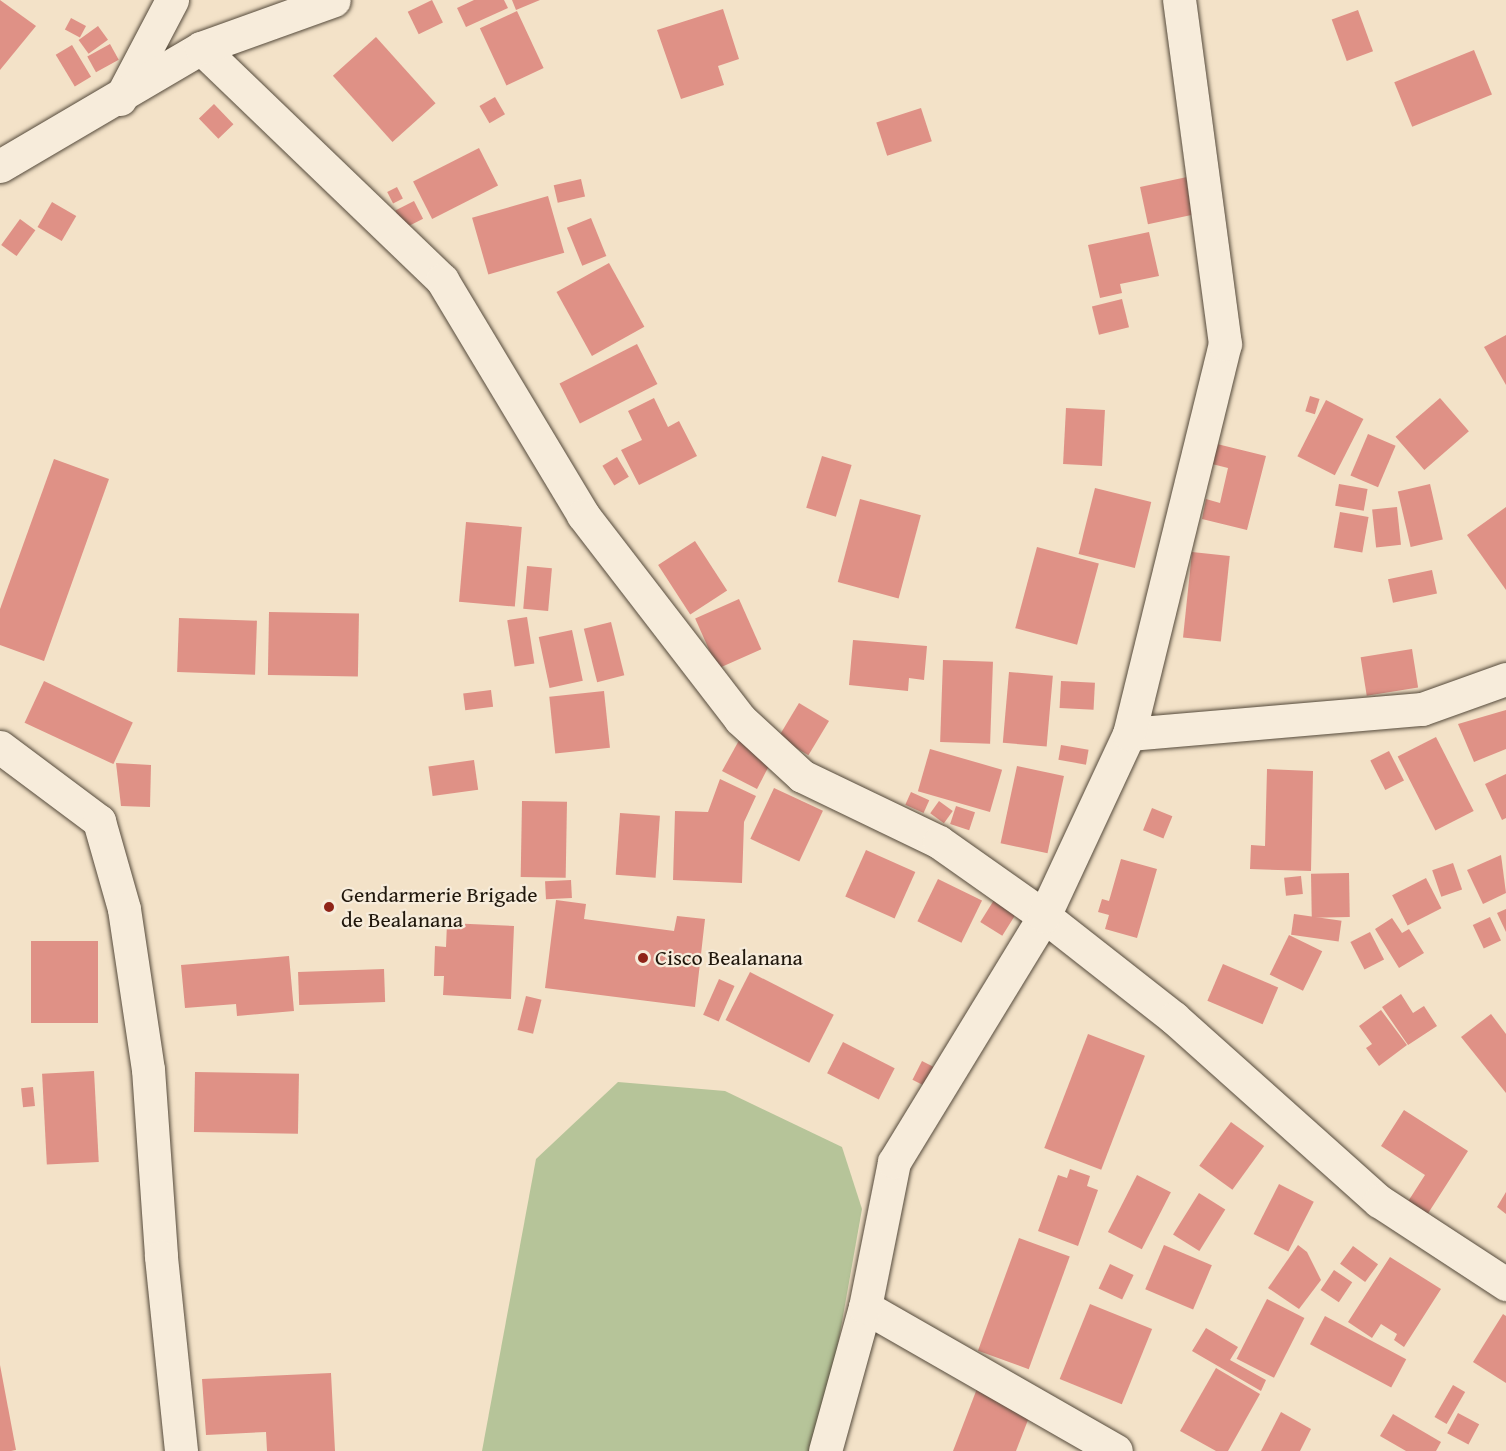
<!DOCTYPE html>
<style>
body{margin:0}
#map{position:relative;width:1506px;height:1451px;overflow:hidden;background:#f3e2c8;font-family:"Gentium Book Plus",serif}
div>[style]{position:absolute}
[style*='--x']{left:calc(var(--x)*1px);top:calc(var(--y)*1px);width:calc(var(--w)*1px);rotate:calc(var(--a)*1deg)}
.green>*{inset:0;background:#b6c499}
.building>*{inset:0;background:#df9186;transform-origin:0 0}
.roads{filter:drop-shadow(0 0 2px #554a3b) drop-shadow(0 0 2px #554a3b)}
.minor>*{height:33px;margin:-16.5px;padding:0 16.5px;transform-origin:16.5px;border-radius:16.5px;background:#f7ecdb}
.dots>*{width:16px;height:16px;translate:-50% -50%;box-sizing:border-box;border:3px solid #f7ecdb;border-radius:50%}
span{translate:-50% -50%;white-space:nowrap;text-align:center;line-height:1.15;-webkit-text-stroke:4.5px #f7ecdb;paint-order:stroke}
.poi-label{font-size:22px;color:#20170c}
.left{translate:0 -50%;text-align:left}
</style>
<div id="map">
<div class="green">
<i style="clip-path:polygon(618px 1082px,725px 1091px,842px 1147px,862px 1209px,819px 1451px,482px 1451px,536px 1159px)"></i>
</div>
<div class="building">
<i style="clip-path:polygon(0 0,36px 26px,0 70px)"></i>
<i style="left:432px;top:0;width:25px;height:27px;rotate:64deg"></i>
<i style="clip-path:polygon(474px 0,504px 0,508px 8px,466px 27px,457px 8px)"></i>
<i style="clip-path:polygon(512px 0,540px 0,516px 10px)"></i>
<i style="clip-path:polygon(723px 9px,739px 59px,718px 66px,724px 85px,681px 99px,657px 30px)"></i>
<i style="left:1358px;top:10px;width:44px;height:28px;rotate:70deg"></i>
<i style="left:517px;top:11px;width:63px;height:41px;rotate:65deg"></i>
<i style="left:71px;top:18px;width:17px;height:13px;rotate:28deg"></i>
<i style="left:98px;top:26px;width:17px;height:24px;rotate:54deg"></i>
<i style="left:376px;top:37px;width:89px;height:58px;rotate:48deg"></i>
<i style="left:110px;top:44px;width:18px;height:26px;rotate:61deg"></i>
<i style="left:72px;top:45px;width:37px;height:19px;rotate:59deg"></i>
<i style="left:1474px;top:50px;width:48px;height:86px;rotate:68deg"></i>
<i style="left:495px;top:97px;width:20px;height:18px;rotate:60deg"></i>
<i style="left:214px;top:104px;width:28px;height:21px;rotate:46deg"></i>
<i style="left:921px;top:108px;width:35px;height:47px;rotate:72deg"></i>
<i style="left:479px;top:148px;width:42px;height:74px;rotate:63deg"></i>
<i style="left:1187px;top:177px;width:38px;height:48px;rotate:78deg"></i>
<i style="left:581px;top:179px;width:18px;height:28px;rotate:77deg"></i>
<i style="left:397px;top:187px;width:13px;height:11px;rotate:63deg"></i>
<i style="left:548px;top:196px;width:59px;height:79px;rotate:74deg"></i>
<i style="left:414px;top:201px;width:20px;height:21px;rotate:63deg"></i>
<i style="left:52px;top:202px;width:28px;height:29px;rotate:30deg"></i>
<i style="left:591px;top:218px;width:41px;height:26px;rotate:68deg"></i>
<i style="left:20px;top:219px;width:19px;height:32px;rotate:36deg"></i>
<i style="clip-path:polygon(1149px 232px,1159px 276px,1120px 284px,1122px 293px,1100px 298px,1088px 245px)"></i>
<i style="left:609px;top:263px;width:73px;height:60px;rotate:61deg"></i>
<i style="left:1122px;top:299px;width:29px;height:31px;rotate:76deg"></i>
<i style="clip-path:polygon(1506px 335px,1506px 385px,1484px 347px)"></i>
<i style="left:637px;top:344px;width:45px;height:87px;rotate:63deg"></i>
<i style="left:1310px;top:396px;width:10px;height:16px;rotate:17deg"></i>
<i style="clip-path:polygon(654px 398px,668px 427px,679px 421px,697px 456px,639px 485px,621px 450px,642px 440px,628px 411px)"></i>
<i style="left:1440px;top:398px;width:44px;height:59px;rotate:49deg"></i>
<i style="left:1326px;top:400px;width:42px;height:63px;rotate:27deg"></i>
<i style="left:1066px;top:408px;width:39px;height:56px;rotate:3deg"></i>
<i style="left:1368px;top:434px;width:30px;height:45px;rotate:23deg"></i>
<i style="clip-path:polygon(1217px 444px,1266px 456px,1247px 530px,1202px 519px,1206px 499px,1220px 503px,1228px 468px,1212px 464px)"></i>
<i style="left:822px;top:456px;width:31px;height:54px;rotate:17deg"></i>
<i style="left:617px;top:457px;width:23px;height:17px;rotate:59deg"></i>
<i style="clip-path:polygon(54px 459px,109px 479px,44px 661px,0 645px,0 609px)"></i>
<i style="left:1339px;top:484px;width:29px;height:22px;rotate:10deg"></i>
<i style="left:1430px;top:484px;width:57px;height:33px;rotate:77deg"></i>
<i style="left:1095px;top:488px;width:58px;height:68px;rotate:14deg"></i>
<i style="left:860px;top:499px;width:63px;height:86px;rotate:15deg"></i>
<i style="left:1397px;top:507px;width:38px;height:25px;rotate:84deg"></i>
<i style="clip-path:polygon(1506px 507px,1506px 590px,1467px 535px)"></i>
<i style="left:1340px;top:512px;width:29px;height:36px;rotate:10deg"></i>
<i style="left:466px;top:522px;width:56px;height:80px;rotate:5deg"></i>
<i style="left:695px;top:541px;width:59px;height:44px;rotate:57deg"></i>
<i style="left:1037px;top:547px;width:64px;height:84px;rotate:15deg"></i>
<i style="left:1192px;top:552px;width:38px;height:86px;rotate:6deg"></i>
<i style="left:527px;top:566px;width:25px;height:43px;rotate:5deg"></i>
<i style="left:1432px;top:570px;width:24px;height:45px;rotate:78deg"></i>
<i style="left:739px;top:599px;width:55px;height:48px;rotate:66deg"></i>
<i style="left:269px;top:612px;width:90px;height:63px;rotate:1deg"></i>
<i style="left:527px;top:617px;width:47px;height:20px;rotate:81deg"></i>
<i style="left:179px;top:618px;width:78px;height:54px;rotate:2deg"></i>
<i style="left:611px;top:622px;width:55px;height:28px;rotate:76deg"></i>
<i style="left:572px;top:630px;width:52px;height:34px;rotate:78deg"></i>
<i style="clip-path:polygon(853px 640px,927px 646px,924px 680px,909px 678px,908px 691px,849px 685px)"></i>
<i style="left:1412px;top:649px;width:39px;height:52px;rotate:81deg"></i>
<i style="left:943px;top:660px;width:50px;height:82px;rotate:2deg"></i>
<i style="left:1009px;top:672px;width:44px;height:71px;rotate:5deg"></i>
<i style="left:44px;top:681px;width:98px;height:46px;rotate:25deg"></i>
<i style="left:1061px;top:681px;width:34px;height:27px;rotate:3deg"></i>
<i style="left:491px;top:690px;width:17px;height:28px;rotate:83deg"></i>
<i style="left:604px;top:691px;width:57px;height:55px;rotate:84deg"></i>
<i style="left:799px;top:703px;width:35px;height:40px;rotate:31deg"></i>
<i style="clip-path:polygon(1506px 710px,1506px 749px,1474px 762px,1458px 724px)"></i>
<i style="clip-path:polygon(742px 735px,772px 760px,757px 789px,722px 771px)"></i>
<i style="left:1436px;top:737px;width:83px;height:43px;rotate:63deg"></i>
<i style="left:1061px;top:745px;width:28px;height:15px;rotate:10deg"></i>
<i style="left:930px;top:749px;width:75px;height:44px;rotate:16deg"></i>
<i style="left:1389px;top:751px;width:33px;height:21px;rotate:63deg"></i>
<i style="left:474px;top:760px;width:30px;height:46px;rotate:82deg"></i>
<i style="clip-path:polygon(116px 763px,151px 765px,150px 807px,121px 806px)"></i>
<i style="left:1017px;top:766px;width:48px;height:79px;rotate:12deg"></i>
<i style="clip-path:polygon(1267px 769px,1313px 771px,1311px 871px,1250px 869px,1251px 845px,1265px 846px)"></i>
<i style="clip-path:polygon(1506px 774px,1506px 818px,1502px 820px,1485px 784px)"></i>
<i style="clip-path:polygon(720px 779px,756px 796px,744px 822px,742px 883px,673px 880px,675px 811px,708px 812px)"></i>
<i style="left:774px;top:788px;width:54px;height:56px;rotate:25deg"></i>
<i style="left:911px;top:792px;width:20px;height:14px;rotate:24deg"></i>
<i style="left:522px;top:801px;width:45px;height:76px;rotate:1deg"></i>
<i style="left:939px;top:801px;width:17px;height:15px;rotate:36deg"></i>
<i style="left:956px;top:806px;width:20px;height:19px;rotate:18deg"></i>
<i style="left:1152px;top:808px;width:22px;height:24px;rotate:22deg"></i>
<i style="left:620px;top:813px;width:40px;height:62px;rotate:4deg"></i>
<i style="left:866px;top:850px;width:54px;height:51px;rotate:24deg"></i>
<i style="clip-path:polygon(1501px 855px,1506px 893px,1483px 904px,1467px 870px)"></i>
<i style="clip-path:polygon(1121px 859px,1157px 869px,1137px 938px,1105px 929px,1109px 915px,1098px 912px,1102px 899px,1109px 901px)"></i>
<i style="left:1453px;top:863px;width:28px;height:22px;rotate:71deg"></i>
<i style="left:1349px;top:873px;width:44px;height:38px;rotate:89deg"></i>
<i style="left:1301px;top:876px;width:18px;height:17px;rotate:84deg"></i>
<i style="left:1426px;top:878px;width:34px;height:38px;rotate:63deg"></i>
<i style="left:938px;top:879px;width:49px;height:47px;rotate:26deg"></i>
<i style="left:571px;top:880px;width:18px;height:26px;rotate:87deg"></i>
<i style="clip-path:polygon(556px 900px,586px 904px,584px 919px,674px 931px,677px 916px,705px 919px,695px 1007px,545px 988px)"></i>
<i style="left:994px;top:900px;width:26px;height:26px;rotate:32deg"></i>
<i style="clip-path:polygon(1506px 909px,1506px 932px,1497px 913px)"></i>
<i style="left:1294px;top:914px;width:48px;height:21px;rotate:8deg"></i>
<i style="left:1490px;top:917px;width:26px;height:19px;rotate:65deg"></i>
<i style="clip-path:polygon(1392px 918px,1402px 933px,1409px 929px,1424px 953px,1399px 968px,1375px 929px)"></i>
<i style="clip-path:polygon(447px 923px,514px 926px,511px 999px,443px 995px,444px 976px,434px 976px,435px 946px,446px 947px)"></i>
<i style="left:1370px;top:932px;width:31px;height:22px;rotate:63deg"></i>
<i style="left:1289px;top:935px;width:37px;height:44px;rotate:26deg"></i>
<i style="left:31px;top:941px;width:67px;height:82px"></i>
<i style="clip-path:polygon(289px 956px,294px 1011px,237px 1016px,236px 1004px,185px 1008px,181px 965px)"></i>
<i style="left:1223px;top:964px;width:60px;height:40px;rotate:23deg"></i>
<i style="left:384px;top:969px;width:33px;height:86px;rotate:88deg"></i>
<i style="left:750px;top:972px;width:94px;height:54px;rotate:27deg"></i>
<i style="left:719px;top:979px;width:17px;height:39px;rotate:24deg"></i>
<i style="clip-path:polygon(1401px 994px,1413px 1013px,1424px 1006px,1437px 1026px,1408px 1045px,1382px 1007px)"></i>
<i style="left:526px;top:996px;width:16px;height:35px;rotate:14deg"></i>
<i style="clip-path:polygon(1381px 1010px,1407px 1045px,1379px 1066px,1366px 1048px,1372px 1044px,1359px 1026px)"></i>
<i style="clip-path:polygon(1491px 1014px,1506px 1034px,1506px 1093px,1461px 1037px)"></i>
<i style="left:1088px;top:1034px;width:61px;height:122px;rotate:21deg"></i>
<i style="left:843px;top:1042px;width:58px;height:35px;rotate:27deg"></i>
<i style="left:922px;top:1061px;width:16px;height:21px;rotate:27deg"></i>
<i style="left:94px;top:1071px;width:91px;height:52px;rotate:87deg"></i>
<i style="left:195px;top:1072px;width:104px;height:60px;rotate:1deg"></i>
<i style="left:33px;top:1087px;width:19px;height:12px;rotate:84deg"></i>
<i style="clip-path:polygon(1404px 1110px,1468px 1151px,1427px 1215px,1407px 1203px,1425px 1175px,1381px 1146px)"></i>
<i style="left:1231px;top:1122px;width:41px;height:54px;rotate:36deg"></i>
<i style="clip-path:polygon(1070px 1169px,1090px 1176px,1087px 1186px,1098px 1190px,1078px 1246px,1038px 1231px,1058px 1175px,1067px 1178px)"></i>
<i style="left:1137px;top:1175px;width:38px;height:64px;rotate:27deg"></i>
<i style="left:1279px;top:1184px;width:39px;height:56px;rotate:27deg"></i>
<i style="clip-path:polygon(1506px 1192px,1506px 1214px,1497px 1207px)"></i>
<i style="left:1199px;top:1193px;width:31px;height:49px;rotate:32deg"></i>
<i style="left:1019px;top:1238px;width:54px;height:120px;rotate:20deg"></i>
<i style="left:1164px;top:1245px;width:52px;height:48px;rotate:23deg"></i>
<i style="clip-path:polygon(1298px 1245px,1307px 1252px,1321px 1280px,1299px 1309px,1268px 1288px)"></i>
<i style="left:1353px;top:1246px;width:31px;height:22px;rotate:36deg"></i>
<i style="clip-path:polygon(1390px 1257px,1441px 1289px,1404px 1347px,1394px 1340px,1397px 1334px,1381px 1324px,1372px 1338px,1348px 1322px)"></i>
<i style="left:1110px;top:1264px;width:26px;height:27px;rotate:25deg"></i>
<i style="left:1334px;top:1270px;width:22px;height:24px;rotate:34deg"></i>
<i style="left:1267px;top:1299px;width:42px;height:67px;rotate:27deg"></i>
<i style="left:1090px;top:1304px;width:67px;height:81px;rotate:22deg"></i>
<i style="clip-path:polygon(1503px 1314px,1506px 1316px,1506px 1383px,1473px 1362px)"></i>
<i style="left:1325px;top:1316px;width:92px;height:32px;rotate:28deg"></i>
<i style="clip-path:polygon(1206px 1328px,1238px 1347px,1230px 1360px,1266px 1380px,1261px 1391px,1192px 1351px)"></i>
<i style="clip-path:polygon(0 1365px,16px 1450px,11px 1451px,0 1451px)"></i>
<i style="clip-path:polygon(1216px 1368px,1260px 1394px,1228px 1451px,1216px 1451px,1180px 1431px)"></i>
<i style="clip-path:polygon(331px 1373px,335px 1451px,267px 1451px,266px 1432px,206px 1435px,202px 1379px)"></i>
<i style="left:1453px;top:1385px;width:14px;height:37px;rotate:30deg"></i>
<i style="clip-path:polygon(978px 1386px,1033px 1407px,1016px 1451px,953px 1451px)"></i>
<i style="clip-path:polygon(1281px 1412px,1311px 1429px,1300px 1451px,1261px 1451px)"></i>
<i style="left:1458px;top:1413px;width:24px;height:23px;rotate:28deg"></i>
<i style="clip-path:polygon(1393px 1414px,1441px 1442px,1436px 1451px,1406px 1451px,1380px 1436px)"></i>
</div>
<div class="roads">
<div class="minor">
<i style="--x:201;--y:48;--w:335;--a:43.9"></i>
<i style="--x:442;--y:280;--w:274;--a:59"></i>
<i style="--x:583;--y:515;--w:257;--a:52.4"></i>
<i style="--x:740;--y:719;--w:84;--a:42.6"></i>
<i style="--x:802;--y:776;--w:152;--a:25.7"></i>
<i style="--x:939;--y:842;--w:128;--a:35.2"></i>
<i style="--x:1044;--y:916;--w:165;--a:38.1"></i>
<i style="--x:1174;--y:1018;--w:275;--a:41.8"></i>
<i style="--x:1379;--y:1201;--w:152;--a:33.2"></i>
<i style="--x:120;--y:99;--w:112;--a:-62.3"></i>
<i style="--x:0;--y:166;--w:233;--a:-30.4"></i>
<i style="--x:201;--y:48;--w:141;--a:-19.8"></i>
<i style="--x:1129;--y:734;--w:294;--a:-4.9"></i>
<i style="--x:1422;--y:709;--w:89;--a:-19.7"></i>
<i style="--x:0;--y:747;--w:124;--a:36.8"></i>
<i style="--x:99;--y:821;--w:91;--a:74.1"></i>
<i style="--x:124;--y:909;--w:162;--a:81.5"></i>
<i style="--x:148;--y:1069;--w:188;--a:86"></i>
<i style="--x:161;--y:1257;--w:195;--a:84.1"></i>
<i style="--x:865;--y:1307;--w:289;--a:29.8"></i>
<i style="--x:825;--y:1451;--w:149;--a:-74.5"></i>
<i style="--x:865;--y:1307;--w:148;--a:-78.7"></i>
<i style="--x:894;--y:1162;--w:288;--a:-58.6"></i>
<i style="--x:1044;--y:916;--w:201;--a:-65"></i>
<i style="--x:1129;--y:734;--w:402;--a:-76.2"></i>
<i style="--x:1225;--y:344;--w:347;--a:-97.6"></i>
</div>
</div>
<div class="dots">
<i style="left:329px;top:907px;background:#8f2418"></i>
<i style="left:643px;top:958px;background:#8f2418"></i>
</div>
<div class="poi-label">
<span class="left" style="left:341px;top:907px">Gendarmerie Brigade<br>de Bealanana</span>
<span class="left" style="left:655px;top:958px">Cisco Bealanana</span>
</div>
</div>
